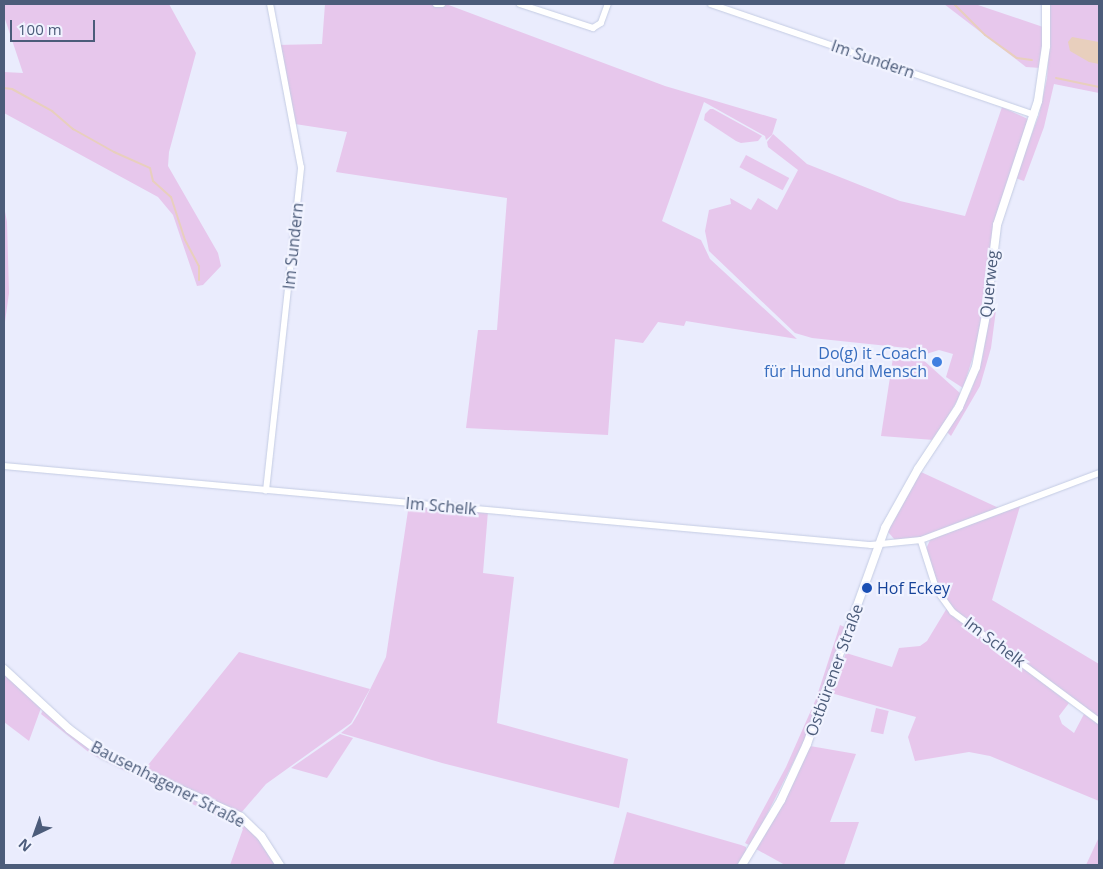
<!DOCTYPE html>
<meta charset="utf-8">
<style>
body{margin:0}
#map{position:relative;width:1103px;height:869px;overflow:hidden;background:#eaecfd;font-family:"Open Sans",sans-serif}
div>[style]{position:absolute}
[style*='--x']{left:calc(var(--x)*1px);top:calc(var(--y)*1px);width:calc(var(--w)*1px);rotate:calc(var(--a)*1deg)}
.green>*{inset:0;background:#e7c7ec;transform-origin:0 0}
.water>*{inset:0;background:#e8cfbd}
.stream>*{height:2px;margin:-1px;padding:0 1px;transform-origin:1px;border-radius:1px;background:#e8cfbd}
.roads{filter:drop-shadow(0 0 1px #c4cce3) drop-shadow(0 0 1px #c4cce3)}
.minor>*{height:5.5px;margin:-2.75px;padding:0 2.75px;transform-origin:2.75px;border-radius:2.75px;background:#fff}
.tertiary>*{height:8px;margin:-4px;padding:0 4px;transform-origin:4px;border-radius:4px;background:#fff}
.dots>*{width:14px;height:14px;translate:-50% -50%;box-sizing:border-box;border:2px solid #f1f3ff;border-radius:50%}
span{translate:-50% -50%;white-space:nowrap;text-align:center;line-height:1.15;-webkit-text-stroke:4.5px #f1f3ff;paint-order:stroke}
.street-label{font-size:16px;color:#4c5c7a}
.shop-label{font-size:16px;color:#366cbe}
.right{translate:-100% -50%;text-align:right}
.transit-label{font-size:16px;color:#164399}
.left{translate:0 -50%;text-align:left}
.frame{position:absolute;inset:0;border:5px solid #4c5c7a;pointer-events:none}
.north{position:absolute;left:10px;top:809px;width:50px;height:50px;-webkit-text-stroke:4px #f1f3ff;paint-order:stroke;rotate:222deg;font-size:14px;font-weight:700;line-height:20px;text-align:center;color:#4c5c7a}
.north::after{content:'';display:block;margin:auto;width:18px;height:22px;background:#4c5c7a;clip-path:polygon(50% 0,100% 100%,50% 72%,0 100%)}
.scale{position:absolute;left:10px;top:20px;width:85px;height:22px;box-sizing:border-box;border:2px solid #4c5c7a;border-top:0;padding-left:6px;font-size:15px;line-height:18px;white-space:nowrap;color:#4c5c7a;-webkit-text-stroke:4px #f1f3ff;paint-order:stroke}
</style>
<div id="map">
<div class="green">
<i style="clip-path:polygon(4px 4px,169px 4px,196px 53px,169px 152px,168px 166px,218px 253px,221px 266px,203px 285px,197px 286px,173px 215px,158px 197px,4px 113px,4px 72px,23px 73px,4px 16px)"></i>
<i style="clip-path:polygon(325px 4px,446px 4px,665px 86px,777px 119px,772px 135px,766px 140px,765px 136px,704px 102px,662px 221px,701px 240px,710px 259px,797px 339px,686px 321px,684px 326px,658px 322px,643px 343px,615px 339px,608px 435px,466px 428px,478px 330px,497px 330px,507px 198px,336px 172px,347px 132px,295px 124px,277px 45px,322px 44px)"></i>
<i style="clip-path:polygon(944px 4px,975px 4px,1043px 27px,1041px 68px,1026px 67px)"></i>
<i style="clip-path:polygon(1049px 4px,1099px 4px,1099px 93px,1054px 84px,1044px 127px,1024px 181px,1015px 178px,1039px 115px,1047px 78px,1050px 36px)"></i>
<i style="clip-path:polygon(1002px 107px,1030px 120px,994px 224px,978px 341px,963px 388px,946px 377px,953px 354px,939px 350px,923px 355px,907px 348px,812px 338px,795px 333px,709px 251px,705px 231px,709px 210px,731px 204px,730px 198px,751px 210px,758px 198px,777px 210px,798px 170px,768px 147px,767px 142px,773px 134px,807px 164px,900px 201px,965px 216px)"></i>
<i style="clip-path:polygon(710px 109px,713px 109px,762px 136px,758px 141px,741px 143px,736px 141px,704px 120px,705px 114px)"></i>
<i style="left:746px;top:155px;width:49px;height:14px;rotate:28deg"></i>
<i style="clip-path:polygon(4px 206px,7px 222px,9px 293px,4px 329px)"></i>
<i style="clip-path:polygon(991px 308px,996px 310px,991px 348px,980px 386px,951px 436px,947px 432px,971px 391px,982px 360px)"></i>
<i style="clip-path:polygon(894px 351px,921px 358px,961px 394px,934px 440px,881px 436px)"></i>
<i style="clip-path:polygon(921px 472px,1001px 509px,920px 539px,896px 541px,888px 532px,903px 500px)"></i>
<i style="clip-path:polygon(1021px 503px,992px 600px,1099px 664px,1099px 719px,954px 610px,939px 589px,926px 549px,931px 538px)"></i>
<i style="clip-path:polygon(409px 504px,488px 511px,483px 573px,514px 577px,497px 723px,628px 759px,619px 808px,442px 763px,341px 733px,352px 724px,358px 714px,386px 657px)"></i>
<i style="clip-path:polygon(947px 608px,1069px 703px,1059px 716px,1062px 724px,1074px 733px,1084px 714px,1099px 725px,1099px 801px,990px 756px,969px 752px,915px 761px,908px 737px,916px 717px,831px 693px,846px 653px,892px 667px,899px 648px,920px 646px,927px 641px)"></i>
<i style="clip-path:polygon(840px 625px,847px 628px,803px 743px,751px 846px,745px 843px,786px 767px,816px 699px)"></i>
<i style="clip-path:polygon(239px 652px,370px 689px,351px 723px,266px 784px,241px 813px,144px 770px)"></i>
<i style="clip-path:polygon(4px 672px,41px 708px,29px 741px,4px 722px)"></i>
<i style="left:876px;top:708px;width:13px;height:24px;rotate:13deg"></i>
<i style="clip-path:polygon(43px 710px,69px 733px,114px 763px,241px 821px,257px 836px,277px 865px,230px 865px,243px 829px,91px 754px,41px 714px)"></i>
<i style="clip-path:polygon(340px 734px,353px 738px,327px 778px,291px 768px)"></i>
<i style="clip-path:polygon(810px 746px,856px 754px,830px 822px,859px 822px,844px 865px,785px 865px,756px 849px)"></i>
<i style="clip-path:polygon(627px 812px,741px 845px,746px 847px,746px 851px,737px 865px,613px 865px)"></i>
<i style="clip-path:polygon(1099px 837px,1099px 865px,1086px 865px)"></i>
</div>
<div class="water">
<i style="clip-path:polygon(1072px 37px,1099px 42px,1099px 64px,1089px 62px,1070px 51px,1068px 42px)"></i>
</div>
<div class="stream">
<i style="--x:954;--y:4;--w:44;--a:45"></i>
<i style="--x:985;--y:35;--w:39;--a:36"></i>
<i style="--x:1017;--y:58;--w:15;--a:8"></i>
<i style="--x:1056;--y:78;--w:44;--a:11.8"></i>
<i style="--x:4;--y:88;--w:8;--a:7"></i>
<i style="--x:12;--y:89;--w:46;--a:28.8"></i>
<i style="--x:52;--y:111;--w:28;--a:41"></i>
<i style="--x:73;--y:129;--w:47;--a:29.3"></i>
<i style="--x:114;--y:152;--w:39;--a:24"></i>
<i style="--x:150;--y:168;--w:13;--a:77"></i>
<i style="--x:153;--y:181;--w:24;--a:42"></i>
<i style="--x:171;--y:197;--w:45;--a:72"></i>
<i style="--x:185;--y:240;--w:30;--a:62"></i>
<i style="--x:199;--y:266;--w:14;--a:90"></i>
</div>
<div class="roads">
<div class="minor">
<i style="--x:436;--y:4;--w:6;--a:0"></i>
<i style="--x:520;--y:4;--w:77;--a:18.2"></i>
<i style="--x:593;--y:28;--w:9;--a:-32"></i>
<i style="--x:601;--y:23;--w:20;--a:-70"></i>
<i style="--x:711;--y:4;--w:342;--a:18.9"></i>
<i style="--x:4;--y:466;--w:871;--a:5.21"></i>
<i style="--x:871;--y:545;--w:50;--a:-5.7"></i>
<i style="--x:921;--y:540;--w:190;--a:-20.6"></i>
<i style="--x:266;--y:491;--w:325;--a:-83.8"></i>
<i style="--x:301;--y:168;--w:167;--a:-100.7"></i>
<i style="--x:921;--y:540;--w:52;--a:72.3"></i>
<i style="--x:937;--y:590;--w:27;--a:54"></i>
<i style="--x:953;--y:612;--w:182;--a:36.7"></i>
</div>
<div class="tertiary">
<i style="--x:4;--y:669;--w:88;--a:42.7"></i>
<i style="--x:69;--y:729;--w:44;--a:36.6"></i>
<i style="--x:104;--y:755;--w:150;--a:24.3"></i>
<i style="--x:241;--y:817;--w:28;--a:44"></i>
<i style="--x:261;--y:836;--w:35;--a:57"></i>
<i style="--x:742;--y:865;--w:76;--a:-59"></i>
<i style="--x:781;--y:800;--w:62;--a:-65.1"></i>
<i style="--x:807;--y:744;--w:230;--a:-70.1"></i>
<i style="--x:885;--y:528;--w:68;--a:-60.8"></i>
<i style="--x:918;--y:469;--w:74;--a:-56.5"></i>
<i style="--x:959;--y:407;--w:43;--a:-67"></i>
<i style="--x:976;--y:367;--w:53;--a:-79.1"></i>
<i style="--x:986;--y:315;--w:91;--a:-83"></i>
<i style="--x:997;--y:225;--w:131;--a:-71.7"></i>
<i style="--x:1038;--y:101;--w:56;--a:-81.7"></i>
<i style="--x:1046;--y:46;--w:42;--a:-90"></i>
</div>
</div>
<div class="dots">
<i style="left:937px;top:362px;background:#3f7fe0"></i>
<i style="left:867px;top:588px;background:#1a4fb4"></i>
</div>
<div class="street-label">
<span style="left:873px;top:59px;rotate:19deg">Im Sundern</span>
<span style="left:293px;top:246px;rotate:-84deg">Im Sundern</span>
<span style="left:989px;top:284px;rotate:-84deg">Querweg</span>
<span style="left:441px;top:506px;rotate:5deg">Im Schelk</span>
<span style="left:995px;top:642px;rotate:37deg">Im Schelk</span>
<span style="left:834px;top:670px;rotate:-70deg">Ostbürener Straße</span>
<span style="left:168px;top:784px;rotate:27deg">Bausenhagener Straße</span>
</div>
<div class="shop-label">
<span class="right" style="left:927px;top:362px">Do(g) it -Coach<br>für Hund und Mensch</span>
</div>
<div class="transit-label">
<span class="left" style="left:877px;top:588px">Hof Eckey</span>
</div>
<div class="frame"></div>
<div class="north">N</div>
<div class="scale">100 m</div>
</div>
